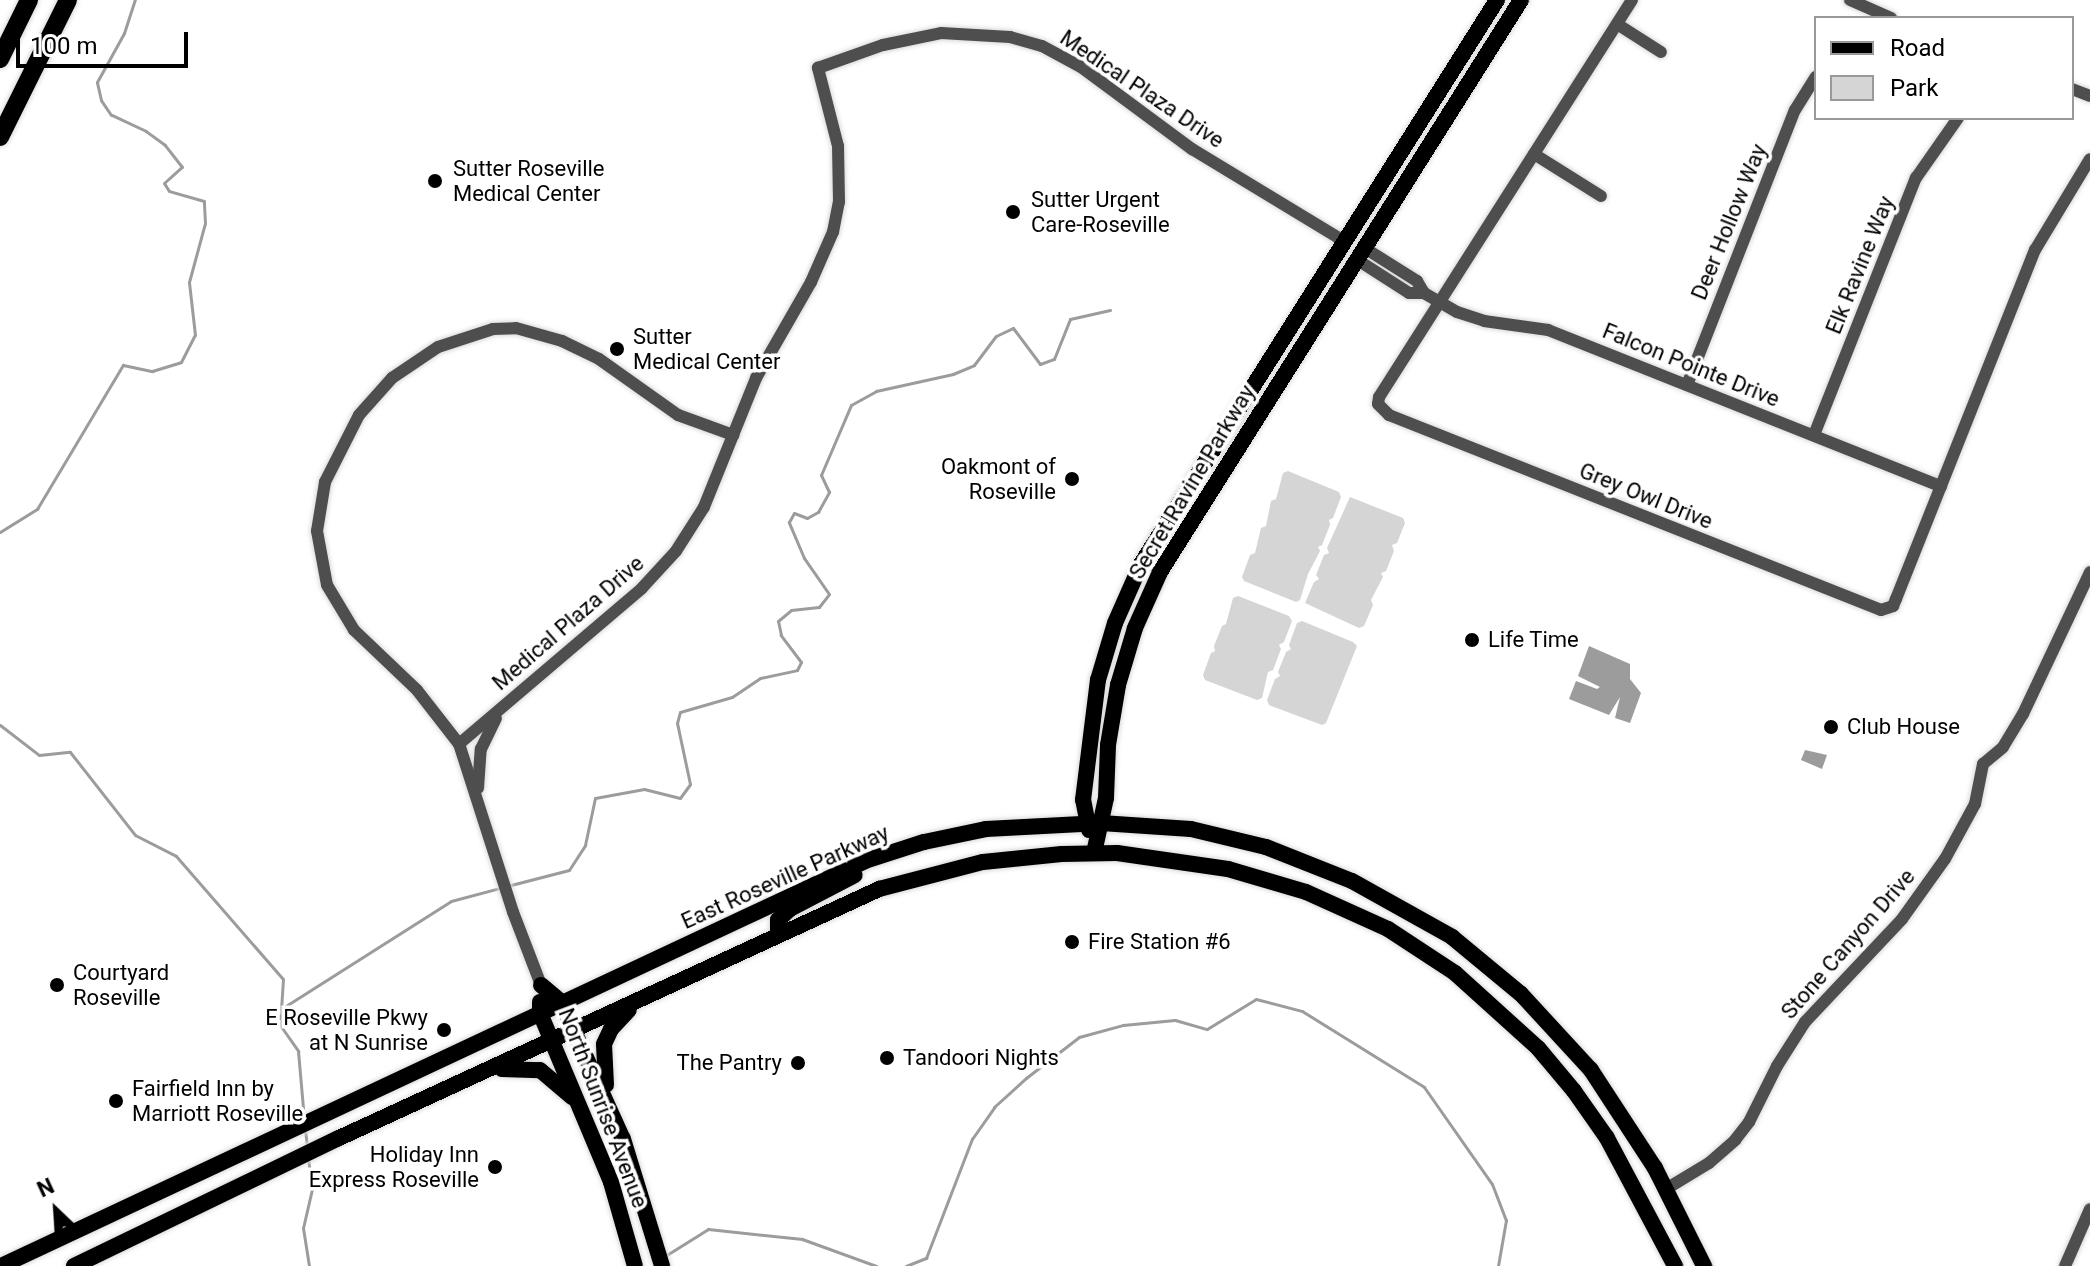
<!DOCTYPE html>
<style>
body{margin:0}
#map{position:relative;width:2090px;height:1266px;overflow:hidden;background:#fff;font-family:Roboto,sans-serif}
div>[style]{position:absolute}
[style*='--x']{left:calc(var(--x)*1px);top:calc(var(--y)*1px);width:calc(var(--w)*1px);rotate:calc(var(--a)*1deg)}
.green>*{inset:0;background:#d5d5d5}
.water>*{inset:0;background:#9c9c9c}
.stream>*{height:3px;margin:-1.5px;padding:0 1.5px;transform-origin:1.5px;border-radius:1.5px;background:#9c9c9c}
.roads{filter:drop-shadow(0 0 2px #dbdbdb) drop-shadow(0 0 2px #dbdbdb)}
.minor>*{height:12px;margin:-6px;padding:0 6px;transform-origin:6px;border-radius:6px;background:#4e4e4e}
.major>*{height:16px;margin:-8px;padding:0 8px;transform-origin:8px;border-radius:8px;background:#000}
.highway>*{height:18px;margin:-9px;padding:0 9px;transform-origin:9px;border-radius:9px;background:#000}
.dots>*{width:22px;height:22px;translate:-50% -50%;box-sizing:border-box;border:4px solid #fff;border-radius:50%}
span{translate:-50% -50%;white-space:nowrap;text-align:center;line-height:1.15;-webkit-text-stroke:7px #fff;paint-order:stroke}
.street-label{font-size:22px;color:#000}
.poi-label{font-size:22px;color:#000}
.left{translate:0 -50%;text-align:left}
.right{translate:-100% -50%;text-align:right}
.legend{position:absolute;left:1814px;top:16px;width:260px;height:104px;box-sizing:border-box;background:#fff;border:2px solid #999;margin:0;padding:10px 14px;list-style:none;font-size:24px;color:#000}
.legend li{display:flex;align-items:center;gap:16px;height:40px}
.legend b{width:40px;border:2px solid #999}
.north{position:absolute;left:16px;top:1170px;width:80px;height:80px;-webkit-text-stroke:6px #fff;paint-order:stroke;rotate:335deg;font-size:22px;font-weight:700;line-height:32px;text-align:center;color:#000}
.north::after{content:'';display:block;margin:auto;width:28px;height:36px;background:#000;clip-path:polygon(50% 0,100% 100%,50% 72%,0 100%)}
.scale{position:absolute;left:16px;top:32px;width:172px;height:36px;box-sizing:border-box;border:4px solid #000;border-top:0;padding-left:10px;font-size:24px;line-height:28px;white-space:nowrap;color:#000;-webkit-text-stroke:6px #fff;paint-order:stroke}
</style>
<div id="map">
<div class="green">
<i style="clip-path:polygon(1288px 471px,1339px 492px,1341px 497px,1333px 518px,1329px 520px,1330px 525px,1322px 545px,1318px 547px,1320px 551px,1308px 574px,1300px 600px,1296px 602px,1244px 581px,1242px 577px,1250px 555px,1255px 553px,1261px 528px,1266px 526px,1271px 501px,1276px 499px,1283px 473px)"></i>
<i style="clip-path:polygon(1350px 497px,1403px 518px,1405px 523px,1397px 543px,1392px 545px,1394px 551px,1386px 571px,1381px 573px,1383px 577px,1371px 600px,1373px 605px,1364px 626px,1359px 628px,1305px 603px,1314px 582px,1319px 579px,1316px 575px,1324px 555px,1329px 553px,1327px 548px)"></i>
<i style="clip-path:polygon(1238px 596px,1289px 616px,1292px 621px,1284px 642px,1279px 645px,1281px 649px,1273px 670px,1268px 672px,1262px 698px,1257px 700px,1205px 680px,1203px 675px,1211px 653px,1215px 651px,1214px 646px,1222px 626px,1226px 624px,1233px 598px)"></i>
<i style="clip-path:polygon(1302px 621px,1353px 642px,1357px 646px,1326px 723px,1322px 725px,1269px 705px,1267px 700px,1275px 679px,1280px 676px,1278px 672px,1286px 652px,1291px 649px,1289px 645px,1297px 623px)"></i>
</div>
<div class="water">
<i style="clip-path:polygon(1589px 646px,1630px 664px,1630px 679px,1641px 693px,1630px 723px,1615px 718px,1620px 697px,1609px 715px,1569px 699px,1576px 681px,1597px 689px,1600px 687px,1578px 676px)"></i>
<i style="clip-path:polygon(1805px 750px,1827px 755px,1822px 769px,1801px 760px)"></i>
</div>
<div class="stream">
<i style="--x:0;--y:532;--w:44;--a:-31.9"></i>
<i style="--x:37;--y:509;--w:168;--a:-59.2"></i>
<i style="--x:123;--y:365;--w:30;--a:12"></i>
<i style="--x:152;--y:371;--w:30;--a:-17"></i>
<i style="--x:181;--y:362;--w:30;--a:-63"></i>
<i style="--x:195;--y:335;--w:53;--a:-96.5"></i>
<i style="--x:189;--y:282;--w:61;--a:-74.8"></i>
<i style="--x:205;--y:223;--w:22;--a:-93"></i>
<i style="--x:204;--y:201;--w:36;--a:-164"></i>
<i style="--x:169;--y:191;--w:9;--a:-122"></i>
<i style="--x:164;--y:183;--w:24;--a:-42"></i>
<i style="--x:182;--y:167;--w:28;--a:-128"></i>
<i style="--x:165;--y:145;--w:24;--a:-144"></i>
<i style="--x:146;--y:131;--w:38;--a:-155"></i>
<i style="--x:111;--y:115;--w:18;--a:-124"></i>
<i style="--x:101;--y:100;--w:18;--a:-103"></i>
<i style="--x:97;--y:82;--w:56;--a:-61.1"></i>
<i style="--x:124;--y:33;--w:35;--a:-72"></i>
<i style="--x:0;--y:725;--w:49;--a:37.6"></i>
<i style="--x:39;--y:755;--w:31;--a:-6"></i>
<i style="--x:70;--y:752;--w:105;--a:51.9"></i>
<i style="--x:135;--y:835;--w:46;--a:27.1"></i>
<i style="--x:176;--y:856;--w:163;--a:49"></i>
<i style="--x:283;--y:979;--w:46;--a:93.7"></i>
<i style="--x:280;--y:1025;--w:32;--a:55"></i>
<i style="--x:298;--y:1051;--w:68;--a:85"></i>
<i style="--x:507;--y:886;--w:64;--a:-14.5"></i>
<i style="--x:569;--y:870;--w:30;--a:-57"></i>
<i style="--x:585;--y:845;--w:48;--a:-78"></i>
<i style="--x:595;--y:798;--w:50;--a:-10.4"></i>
<i style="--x:644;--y:789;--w:37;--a:14"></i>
<i style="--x:680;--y:798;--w:17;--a:-54"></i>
<i style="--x:690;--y:784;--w:62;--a:-102"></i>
<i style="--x:677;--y:723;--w:11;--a:-75"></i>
<i style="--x:680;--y:712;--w:54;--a:-16.1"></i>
<i style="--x:732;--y:697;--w:34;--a:-34"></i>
<i style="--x:760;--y:678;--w:38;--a:-12"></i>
<i style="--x:797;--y:670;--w:9;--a:-63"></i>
<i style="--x:801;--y:662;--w:34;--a:-127"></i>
<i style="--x:781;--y:635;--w:14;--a:-102"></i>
<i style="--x:778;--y:621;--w:17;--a:-40"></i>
<i style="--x:791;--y:610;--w:28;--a:-6"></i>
<i style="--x:819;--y:607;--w:16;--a:-52"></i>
<i style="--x:829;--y:594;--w:44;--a:-124.8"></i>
<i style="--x:804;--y:558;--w:39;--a:-113"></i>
<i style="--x:789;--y:522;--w:10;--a:-61"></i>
<i style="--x:794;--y:513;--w:14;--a:21"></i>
<i style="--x:807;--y:518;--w:13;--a:-29"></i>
<i style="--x:818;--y:512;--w:23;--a:-61"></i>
<i style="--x:829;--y:492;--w:19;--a:-115"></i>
<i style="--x:821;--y:475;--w:76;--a:-66.8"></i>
<i style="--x:851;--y:405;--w:29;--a:-29"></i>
<i style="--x:876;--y:391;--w:79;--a:-12.4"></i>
<i style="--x:953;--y:374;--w:23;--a:-23"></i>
<i style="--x:974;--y:365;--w:36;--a:-53"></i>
<i style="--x:996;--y:336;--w:19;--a:-25"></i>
<i style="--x:1013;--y:328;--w:45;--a:53.1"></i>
<i style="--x:1040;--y:364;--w:15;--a:-20"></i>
<i style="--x:1054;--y:359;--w:43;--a:-68.2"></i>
<i style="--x:1070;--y:319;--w:41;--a:-12.7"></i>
<i style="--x:281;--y:1009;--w:201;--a:-32.4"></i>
<i style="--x:451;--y:901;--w:51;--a:-14.9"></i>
<i style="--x:305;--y:1130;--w:17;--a:83"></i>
<i style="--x:308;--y:1158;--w:31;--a:83"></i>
<i style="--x:312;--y:1189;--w:40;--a:103"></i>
<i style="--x:303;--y:1228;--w:38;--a:81"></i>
<i style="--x:665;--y:1256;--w:51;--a:-32.1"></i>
<i style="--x:708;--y:1229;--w:95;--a:6.1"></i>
<i style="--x:802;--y:1239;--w:79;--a:20"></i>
<i style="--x:906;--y:1266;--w:22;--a:-22"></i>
<i style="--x:926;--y:1258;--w:128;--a:-68.9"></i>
<i style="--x:972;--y:1139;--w:39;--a:-55"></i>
<i style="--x:994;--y:1107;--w:43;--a:-42.2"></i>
<i style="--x:1026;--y:1078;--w:67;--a:-37.7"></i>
<i style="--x:1079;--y:1037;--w:46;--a:-15.3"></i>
<i style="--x:1123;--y:1025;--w:52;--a:-5.5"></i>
<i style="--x:1175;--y:1020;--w:33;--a:16"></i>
<i style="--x:1207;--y:1029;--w:57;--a:-31.5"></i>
<i style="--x:1256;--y:999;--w:48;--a:14.6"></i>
<i style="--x:1302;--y:1011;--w:144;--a:31.9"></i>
<i style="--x:1424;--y:1087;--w:118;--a:55"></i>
<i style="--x:1492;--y:1184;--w:39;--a:69"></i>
<i style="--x:1506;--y:1220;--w:47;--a:99.9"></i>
</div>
<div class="roads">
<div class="minor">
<i style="--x:1632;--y:0;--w:471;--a:122.5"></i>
<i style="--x:1379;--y:397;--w:7;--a:98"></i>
<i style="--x:1378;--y:404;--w:16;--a:45"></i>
<i style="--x:1389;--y:415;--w:529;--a:21.62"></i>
<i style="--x:1881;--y:610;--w:13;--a:-18"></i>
<i style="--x:1893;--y:606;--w:8;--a:-67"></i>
<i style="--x:1896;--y:599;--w:376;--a:-68.3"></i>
<i style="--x:2035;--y:250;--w:106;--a:-58.9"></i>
<i style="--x:1850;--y:0;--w:45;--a:23.7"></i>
<i style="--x:1617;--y:24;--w:52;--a:32.5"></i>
<i style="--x:2072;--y:89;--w:19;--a:21"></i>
<i style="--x:1534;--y:154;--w:79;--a:32.1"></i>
<i style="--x:1363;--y:247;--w:64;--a:32.2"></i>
<i style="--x:1417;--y:281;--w:14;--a:60"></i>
<i style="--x:1356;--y:259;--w:63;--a:32.7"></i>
<i style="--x:1409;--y:293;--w:15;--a:0"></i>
<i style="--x:1424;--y:293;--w:38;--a:30"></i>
<i style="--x:1457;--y:312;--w:28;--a:18"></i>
<i style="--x:1484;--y:321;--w:65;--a:8"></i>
<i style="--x:1548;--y:330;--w:423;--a:21.7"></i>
<i style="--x:1687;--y:385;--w:295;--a:-68.6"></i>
<i style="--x:1795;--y:110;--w:39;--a:-58"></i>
<i style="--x:1814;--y:435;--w:277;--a:-68.4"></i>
<i style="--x:1916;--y:178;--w:73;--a:-55"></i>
<i style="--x:459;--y:744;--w:240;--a:-40.4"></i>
<i style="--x:642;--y:588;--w:50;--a:-47.4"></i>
<i style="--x:676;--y:551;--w:52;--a:-57.5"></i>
<i style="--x:704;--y:507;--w:139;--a:-68"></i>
<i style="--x:756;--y:378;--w:111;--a:-60.2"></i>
<i style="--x:811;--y:282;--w:55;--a:-66.3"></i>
<i style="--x:833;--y:232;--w:31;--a:-79"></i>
<i style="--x:839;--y:202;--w:56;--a:-91"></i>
<i style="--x:838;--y:146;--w:81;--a:-104.4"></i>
<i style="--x:818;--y:68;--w:69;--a:-19.5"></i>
<i style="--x:883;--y:45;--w:59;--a:-11.7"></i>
<i style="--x:941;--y:33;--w:69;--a:3.3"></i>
<i style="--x:1010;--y:37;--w:33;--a:16"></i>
<i style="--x:1042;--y:46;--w:44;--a:28.3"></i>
<i style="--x:1081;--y:67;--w:138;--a:36.5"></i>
<i style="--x:1192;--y:149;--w:178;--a:31.2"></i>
<i style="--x:478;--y:788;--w:39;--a:-86"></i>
<i style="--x:481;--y:749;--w:34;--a:-64"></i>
<i style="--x:541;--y:985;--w:78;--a:-111"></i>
<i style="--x:513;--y:912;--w:176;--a:-107.8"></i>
<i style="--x:459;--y:744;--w:68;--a:-127.9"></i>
<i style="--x:417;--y:690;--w:87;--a:-136.4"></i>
<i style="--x:354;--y:630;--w:52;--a:-121"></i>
<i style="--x:327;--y:585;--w:55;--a:-100.5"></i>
<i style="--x:317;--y:531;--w:50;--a:-80.7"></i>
<i style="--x:325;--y:482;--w:75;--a:-63.1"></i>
<i style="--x:359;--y:415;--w:50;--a:-48.3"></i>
<i style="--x:392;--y:378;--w:55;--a:-34"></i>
<i style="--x:438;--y:347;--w:58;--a:-18.1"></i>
<i style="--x:493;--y:329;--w:23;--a:-2"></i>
<i style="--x:516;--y:328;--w:48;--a:15.8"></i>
<i style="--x:562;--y:341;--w:41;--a:25.9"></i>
<i style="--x:599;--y:359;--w:97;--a:35.3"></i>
<i style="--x:678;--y:415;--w:59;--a:20"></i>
<i style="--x:1666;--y:1189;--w:50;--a:-31.2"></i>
<i style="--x:1709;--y:1163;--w:35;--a:-41"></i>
<i style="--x:1735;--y:1140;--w:23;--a:-52"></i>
<i style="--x:1749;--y:1122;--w:63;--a:-63.4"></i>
<i style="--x:1777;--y:1066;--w:52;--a:-57.5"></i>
<i style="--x:1805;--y:1022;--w:141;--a:-46.7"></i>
<i style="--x:1902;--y:919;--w:74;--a:-54.4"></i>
<i style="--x:1945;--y:859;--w:63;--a:-61.4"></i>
<i style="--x:1975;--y:804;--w:41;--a:-78.7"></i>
<i style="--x:1983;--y:764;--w:26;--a:-40"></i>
<i style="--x:2003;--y:747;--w:39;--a:-59"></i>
<i style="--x:2023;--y:714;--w:157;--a:-64.7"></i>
<i style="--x:2065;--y:1266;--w:62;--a:-66.3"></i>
</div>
<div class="major">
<i style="--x:1089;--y:830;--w:31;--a:-101"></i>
<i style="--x:1083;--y:800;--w:121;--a:-82.9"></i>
<i style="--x:1098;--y:680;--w:59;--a:-73.4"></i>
<i style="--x:1115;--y:623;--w:64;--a:-66.2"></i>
<i style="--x:1141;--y:564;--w:667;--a:-57.74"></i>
<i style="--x:1094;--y:853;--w:56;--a:-77.7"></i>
<i style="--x:1106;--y:798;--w:53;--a:-87.8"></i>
<i style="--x:1108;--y:745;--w:61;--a:-80.5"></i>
<i style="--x:1118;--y:685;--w:59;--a:-73.4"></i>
<i style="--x:1135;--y:628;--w:61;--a:-65.9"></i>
<i style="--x:1160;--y:572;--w:676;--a:-57.74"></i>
<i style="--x:778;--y:934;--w:14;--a:-90"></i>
<i style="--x:778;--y:920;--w:16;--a:-43"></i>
<i style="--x:790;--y:909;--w:73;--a:-27.6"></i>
<i style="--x:541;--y:985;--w:26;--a:40"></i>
<i style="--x:561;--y:1002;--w:150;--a:65.7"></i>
<i style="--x:623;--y:1139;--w:133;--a:72.9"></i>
<i style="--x:540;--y:1002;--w:11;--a:90"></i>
<i style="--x:540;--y:1013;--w:183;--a:67.2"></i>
<i style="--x:611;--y:1182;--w:87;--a:74.1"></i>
<i style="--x:502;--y:1069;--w:38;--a:2"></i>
<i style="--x:540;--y:1070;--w:42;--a:40.2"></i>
<i style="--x:606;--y:1085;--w:41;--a:-92.8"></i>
<i style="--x:604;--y:1044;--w:17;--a:-65"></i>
<i style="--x:611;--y:1029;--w:26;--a:-47"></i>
<i style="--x:1;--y:1266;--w:954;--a:-25.11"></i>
<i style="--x:865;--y:861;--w:62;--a:-17.9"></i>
<i style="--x:924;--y:842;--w:63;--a:-11.8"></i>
<i style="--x:986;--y:829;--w:115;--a:-3"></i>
<i style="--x:1101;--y:823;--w:90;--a:3.8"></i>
<i style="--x:1191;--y:829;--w:77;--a:13.5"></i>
<i style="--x:1266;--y:847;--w:92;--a:21.6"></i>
<i style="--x:1352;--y:881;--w:115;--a:29.2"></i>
<i style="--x:1452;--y:937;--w:89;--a:39.6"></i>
<i style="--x:1521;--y:994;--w:103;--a:47.4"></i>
<i style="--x:1591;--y:1070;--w:117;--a:56.9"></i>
<i style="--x:1655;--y:1168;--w:110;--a:63.4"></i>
<i style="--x:74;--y:1266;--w:294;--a:-25.8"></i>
<i style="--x:339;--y:1138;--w:595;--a:-24.75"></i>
<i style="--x:879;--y:889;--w:107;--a:-14.6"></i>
<i style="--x:983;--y:862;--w:79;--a:-5.8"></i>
<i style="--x:1062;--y:854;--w:55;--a:-1"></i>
<i style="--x:1117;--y:853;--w:112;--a:8.2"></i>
<i style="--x:1228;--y:869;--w:81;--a:16.4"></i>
<i style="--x:1306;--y:892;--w:90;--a:24.3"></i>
<i style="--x:1388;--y:929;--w:80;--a:33.3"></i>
<i style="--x:1455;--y:973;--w:112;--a:42.1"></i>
<i style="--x:1538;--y:1048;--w:56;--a:50.1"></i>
<i style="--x:1574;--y:1091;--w:57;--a:54.9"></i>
<i style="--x:1607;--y:1138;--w:145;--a:62"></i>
</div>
<div class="highway">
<i style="--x:0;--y:59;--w:66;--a:-63.8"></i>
<i style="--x:0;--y:137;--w:153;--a:-63.6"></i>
</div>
</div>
<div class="dots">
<i style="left:435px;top:181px;background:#000"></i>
<i style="left:1013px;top:212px;background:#000"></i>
<i style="left:617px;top:349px;background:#000"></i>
<i style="left:1072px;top:479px;background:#000"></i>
<i style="left:1472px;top:640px;background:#000"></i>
<i style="left:1831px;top:727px;background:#000"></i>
<i style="left:1072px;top:942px;background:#000"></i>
<i style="left:57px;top:985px;background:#000"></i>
<i style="left:444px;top:1030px;background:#000"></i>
<i style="left:887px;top:1058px;background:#000"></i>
<i style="left:798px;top:1063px;background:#000"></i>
<i style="left:116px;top:1101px;background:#000"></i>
<i style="left:495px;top:1167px;background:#000"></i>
</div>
<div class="street-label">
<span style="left:1142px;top:89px;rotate:34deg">Medical Plaza Drive</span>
<span style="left:1729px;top:222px;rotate:-68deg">Deer Hollow Way</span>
<span style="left:1860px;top:265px;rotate:-68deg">Elk Ravine Way</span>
<span style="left:1691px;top:365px;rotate:22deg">Falcon Pointe Drive</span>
<span style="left:1192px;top:482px;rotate:-59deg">Secret Ravine Parkway</span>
<span style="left:1646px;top:496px;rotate:22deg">Grey Owl Drive</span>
<span style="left:568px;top:623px;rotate:-41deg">Medical Plaza Drive</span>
<span style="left:785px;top:877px;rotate:-24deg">East Roseville Parkway</span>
<span style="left:1848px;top:944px;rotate:-49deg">Stone Canyon Drive</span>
<span style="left:603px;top:1108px;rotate:69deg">North Sunrise Avenue</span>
</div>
<div class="poi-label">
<span class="left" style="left:453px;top:181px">Sutter Roseville<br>Medical Center</span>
<span class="left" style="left:1031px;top:212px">Sutter Urgent<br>Care-Roseville</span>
<span class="left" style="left:633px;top:349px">Sutter<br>Medical Center</span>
<span class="right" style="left:1056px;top:479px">Oakmont of<br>Roseville</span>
<span class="left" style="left:1488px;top:640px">Life Time</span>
<span class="left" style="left:1847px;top:727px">Club House</span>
<span class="left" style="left:1088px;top:942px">Fire Station #6</span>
<span class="left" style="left:73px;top:985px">Courtyard<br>Roseville</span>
<span class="right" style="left:428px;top:1030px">E Roseville Pkwy<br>at N Sunrise</span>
<span class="left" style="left:903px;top:1058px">Tandoori Nights</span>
<span class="right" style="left:782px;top:1063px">The Pantry</span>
<span class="left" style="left:132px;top:1101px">Fairfield Inn by<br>Marriott Roseville</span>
<span class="right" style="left:479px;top:1167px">Holiday Inn<br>Express Roseville</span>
</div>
<ul class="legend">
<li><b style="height:10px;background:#000"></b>Road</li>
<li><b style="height:22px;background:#d5d5d5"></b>Park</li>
</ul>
<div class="north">N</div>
<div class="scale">100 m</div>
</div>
